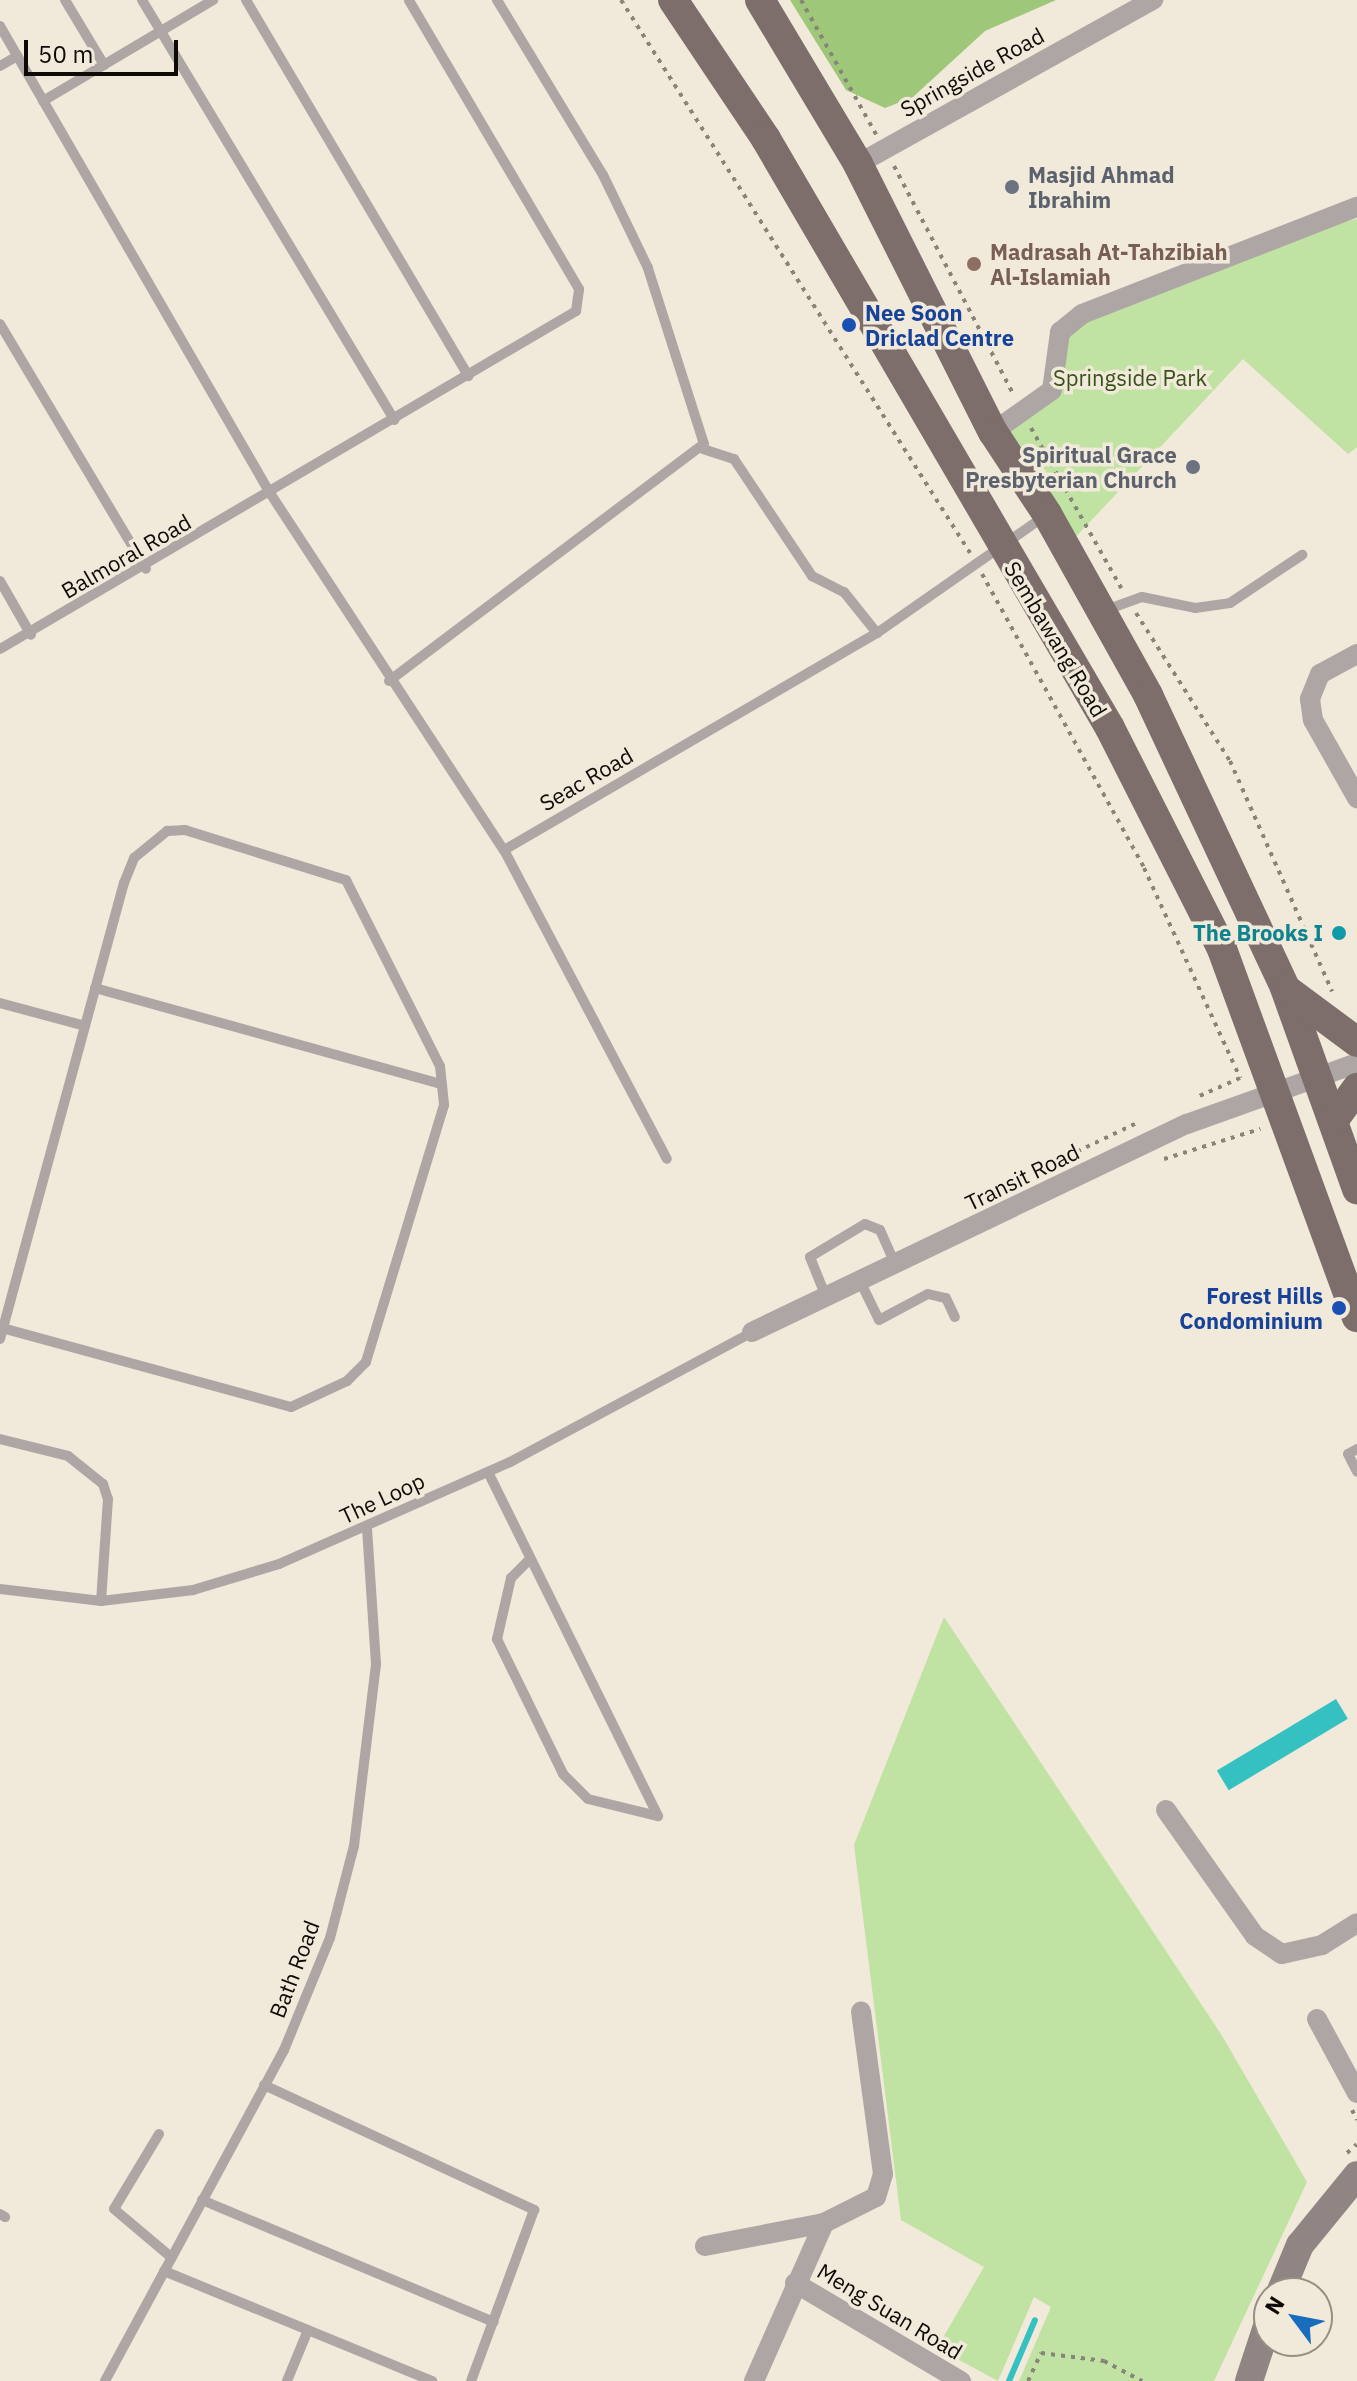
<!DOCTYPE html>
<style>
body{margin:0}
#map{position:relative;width:1357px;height:2381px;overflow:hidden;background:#f1e9d9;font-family:"IBM Plex Sans",sans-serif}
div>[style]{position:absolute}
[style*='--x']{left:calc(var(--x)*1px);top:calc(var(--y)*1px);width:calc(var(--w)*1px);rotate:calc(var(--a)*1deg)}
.green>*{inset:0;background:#c0e2a3}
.forest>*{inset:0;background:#9ec779}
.water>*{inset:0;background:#35c1c2;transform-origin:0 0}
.stream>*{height:6px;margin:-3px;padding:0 3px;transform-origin:3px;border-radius:3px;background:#35c1c2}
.path>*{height:4px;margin-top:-2px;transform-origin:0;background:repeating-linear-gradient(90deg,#898479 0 4px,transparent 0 10px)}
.lane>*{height:10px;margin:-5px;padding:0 5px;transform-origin:5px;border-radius:5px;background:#aea6a4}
.street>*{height:20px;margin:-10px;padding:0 10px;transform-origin:10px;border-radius:10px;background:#aea6a4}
.secondary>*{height:28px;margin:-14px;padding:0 14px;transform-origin:14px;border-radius:14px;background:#918583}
.primary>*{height:30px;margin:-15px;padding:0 15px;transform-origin:15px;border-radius:15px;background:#7d6e6b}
.dots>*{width:22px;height:22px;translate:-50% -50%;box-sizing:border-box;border:4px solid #f1e9d9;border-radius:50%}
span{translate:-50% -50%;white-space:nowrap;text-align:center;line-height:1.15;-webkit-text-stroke:7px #f1e9d9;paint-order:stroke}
.street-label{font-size:22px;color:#0e0b07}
.worship-label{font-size:22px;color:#5b616d;font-weight:700}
.left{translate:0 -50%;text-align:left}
.right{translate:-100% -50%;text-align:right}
.education-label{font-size:22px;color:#785e54;font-weight:700}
.transit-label{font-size:22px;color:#164399;font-weight:700}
.park-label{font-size:22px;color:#36511a}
.culture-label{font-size:22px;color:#0d838f;font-weight:700}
.north{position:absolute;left:1253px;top:2277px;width:80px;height:80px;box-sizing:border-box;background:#f1e9d9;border:2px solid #969085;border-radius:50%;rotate:302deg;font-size:22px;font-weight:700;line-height:32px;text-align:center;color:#0e0b07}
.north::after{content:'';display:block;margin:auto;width:28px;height:36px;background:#186ebc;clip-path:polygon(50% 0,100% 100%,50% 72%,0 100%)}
.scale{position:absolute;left:24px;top:40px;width:154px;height:36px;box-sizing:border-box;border:4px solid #0e0b07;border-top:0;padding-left:10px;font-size:24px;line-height:28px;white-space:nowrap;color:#0e0b07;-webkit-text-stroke:6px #f1e9d9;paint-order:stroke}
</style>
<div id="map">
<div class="green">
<i style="clip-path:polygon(1357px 219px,1357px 447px,1348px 454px,1243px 359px,1071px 542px,993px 432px,1061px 391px,1060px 332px,1312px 228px)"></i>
<i style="clip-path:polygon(944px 1617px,1221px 2034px,1307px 2182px,1214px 2381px,1019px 2381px,1051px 2307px,1034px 2297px,998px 2381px,937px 2348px,984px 2267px,901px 2220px,854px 1845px)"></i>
</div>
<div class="forest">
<i style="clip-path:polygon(790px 0,1056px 0,985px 31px,913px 97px,885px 108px,846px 90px)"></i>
</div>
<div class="water">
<i style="left:1336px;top:1699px;width:23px;height:139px;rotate:59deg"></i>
</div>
<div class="stream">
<i style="--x:1009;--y:2381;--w:66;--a:-66.9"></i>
</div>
<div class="path">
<i style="--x:621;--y:0;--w:654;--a:57.74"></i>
<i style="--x:801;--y:0;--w:154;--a:60.8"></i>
<i style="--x:894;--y:166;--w:259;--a:62.4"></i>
<i style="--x:1031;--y:428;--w:184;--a:60.6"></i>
<i style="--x:982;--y:574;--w:336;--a:61.1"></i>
<i style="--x:1144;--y:868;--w:231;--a:65.4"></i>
<i style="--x:1240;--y:1078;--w:49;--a:156"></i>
<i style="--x:1136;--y:613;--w:175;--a:57.6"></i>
<i style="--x:1230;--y:761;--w:252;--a:66.1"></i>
<i style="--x:1164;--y:1159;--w:101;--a:-17.4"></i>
<i style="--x:1032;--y:1173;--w:119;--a:-25.5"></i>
<i style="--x:1352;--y:2110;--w:11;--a:63"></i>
<i style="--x:1347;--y:2153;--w:13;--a:-42"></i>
<i style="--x:1028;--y:2381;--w:31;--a:-65"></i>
<i style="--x:1041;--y:2353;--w:64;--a:7.2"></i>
<i style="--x:1104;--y:2361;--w:43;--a:27.8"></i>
</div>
<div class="lane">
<i style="--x:65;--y:0;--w:76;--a:59"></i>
<i style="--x:142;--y:0;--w:490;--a:59"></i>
<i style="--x:246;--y:0;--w:437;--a:59.4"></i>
<i style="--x:0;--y:26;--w:539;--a:59.97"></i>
<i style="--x:270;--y:493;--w:427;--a:56.8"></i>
<i style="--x:504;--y:850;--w:349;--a:62.2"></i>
<i style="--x:0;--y:66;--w:20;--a:-30"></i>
<i style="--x:43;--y:101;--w:198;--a:-30.7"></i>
<i style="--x:0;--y:324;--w:285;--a:59.2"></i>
<i style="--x:703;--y:449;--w:33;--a:18"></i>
<i style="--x:734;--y:459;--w:141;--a:56.3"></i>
<i style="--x:812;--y:576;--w:36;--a:27"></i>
<i style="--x:844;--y:592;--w:53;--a:51.2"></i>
<i style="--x:0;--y:581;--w:62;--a:60.1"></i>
<i style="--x:1106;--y:610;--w:38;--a:-20"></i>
<i style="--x:1142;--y:597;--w:54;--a:11.7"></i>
<i style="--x:1195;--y:608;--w:35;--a:-8"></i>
<i style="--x:1230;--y:603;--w:87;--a:-33.7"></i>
<i style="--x:0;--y:649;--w:668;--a:-30.4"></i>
<i style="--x:576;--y:311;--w:22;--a:-82"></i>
<i style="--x:579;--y:289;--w:335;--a:-120.5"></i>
<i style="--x:389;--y:681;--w:394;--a:-37"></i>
<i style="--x:704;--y:444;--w:185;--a:-107.7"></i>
<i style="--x:648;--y:268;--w:103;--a:-115.8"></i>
<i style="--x:603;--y:175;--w:205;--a:-121.2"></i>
<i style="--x:504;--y:850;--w:432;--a:-30.2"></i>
<i style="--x:877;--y:633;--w:206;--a:-34.9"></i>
<i style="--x:95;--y:988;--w:360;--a:15.5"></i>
<i style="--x:0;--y:1003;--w:88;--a:15.1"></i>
<i style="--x:860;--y:1281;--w:43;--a:64"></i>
<i style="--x:879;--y:1320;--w:55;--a:-28"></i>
<i style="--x:928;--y:1294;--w:18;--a:13"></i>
<i style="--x:946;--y:1298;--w:21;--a:65"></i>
<i style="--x:826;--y:1297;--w:43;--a:-111.8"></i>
<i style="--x:810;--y:1257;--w:64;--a:-31"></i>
<i style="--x:865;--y:1224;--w:16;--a:22"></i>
<i style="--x:880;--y:1230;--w:37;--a:66"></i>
<i style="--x:0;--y:1339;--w:473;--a:-74.8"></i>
<i style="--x:124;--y:883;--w:27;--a:-68"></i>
<i style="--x:134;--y:858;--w:43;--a:-39.3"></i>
<i style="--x:167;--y:831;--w:18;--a:-3"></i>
<i style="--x:185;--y:830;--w:169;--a:17.3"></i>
<i style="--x:346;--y:880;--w:208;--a:63.2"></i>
<i style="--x:440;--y:1066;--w:39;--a:84"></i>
<i style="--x:444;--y:1105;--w:269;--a:106.9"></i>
<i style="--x:366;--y:1362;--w:27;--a:135"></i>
<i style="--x:347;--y:1381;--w:62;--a:155.1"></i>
<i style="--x:291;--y:1407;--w:299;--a:-164.7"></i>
<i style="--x:0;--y:1439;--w:70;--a:14"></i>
<i style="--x:68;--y:1456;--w:45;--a:38.7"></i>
<i style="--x:103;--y:1484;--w:16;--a:72"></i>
<i style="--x:108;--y:1499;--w:102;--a:93.9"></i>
<i style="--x:1357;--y:1449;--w:10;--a:151"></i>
<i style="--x:1348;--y:1454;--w:20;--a:63"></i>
<i style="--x:488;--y:1472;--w:384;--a:63.7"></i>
<i style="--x:530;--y:1559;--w:27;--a:135"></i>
<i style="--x:511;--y:1578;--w:63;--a:102.9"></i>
<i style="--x:497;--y:1639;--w:150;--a:63.9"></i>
<i style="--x:563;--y:1774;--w:35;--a:45"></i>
<i style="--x:588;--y:1799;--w:72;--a:13.7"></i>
<i style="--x:0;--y:1589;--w:102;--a:6.8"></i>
<i style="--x:101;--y:1601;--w:93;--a:-6.8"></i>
<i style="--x:193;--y:1590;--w:90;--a:-16.8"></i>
<i style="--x:279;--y:1564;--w:253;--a:-23.8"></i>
<i style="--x:510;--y:1462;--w:275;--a:-28.2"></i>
<i style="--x:264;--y:2085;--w:298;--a:24.8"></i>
<i style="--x:534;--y:2210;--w:182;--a:110.2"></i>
<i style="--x:159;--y:2134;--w:87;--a:121"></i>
<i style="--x:114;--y:2209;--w:75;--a:40.1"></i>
<i style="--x:202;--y:2200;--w:316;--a:22.7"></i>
<i style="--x:0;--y:2214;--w:6;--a:31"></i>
<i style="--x:164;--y:2271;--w:290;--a:22.3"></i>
<i style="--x:105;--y:2381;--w:376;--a:-61.6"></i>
<i style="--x:284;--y:2050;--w:121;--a:-67.7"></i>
<i style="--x:330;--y:1938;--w:95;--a:-75.4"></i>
<i style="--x:354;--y:1846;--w:183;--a:-83.1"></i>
<i style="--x:376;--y:1664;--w:136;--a:-93.8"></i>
<i style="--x:287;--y:2381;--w:55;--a:-67.6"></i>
</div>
<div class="street">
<i style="--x:858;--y:164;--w:338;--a:-29.1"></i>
<i style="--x:993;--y:432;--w:72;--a:-35.4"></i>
<i style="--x:1052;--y:390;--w:59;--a:-82.1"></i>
<i style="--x:1060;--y:332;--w:28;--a:-39"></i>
<i style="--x:1082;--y:314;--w:295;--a:-21.3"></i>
<i style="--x:1357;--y:654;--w:42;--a:151.6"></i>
<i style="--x:1320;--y:674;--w:27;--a:112"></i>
<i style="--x:1310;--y:699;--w:21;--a:82"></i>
<i style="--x:1313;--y:720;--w:90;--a:60.6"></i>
<i style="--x:752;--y:1332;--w:482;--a:-25.6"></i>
<i style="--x:1187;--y:1124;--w:181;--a:-19.7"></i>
<i style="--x:1166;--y:1810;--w:154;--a:54.8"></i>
<i style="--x:1255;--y:1936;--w:32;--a:34"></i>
<i style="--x:1282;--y:1954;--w:41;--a:-12.7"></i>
<i style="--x:1322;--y:1945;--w:41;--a:-32.2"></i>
<i style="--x:1317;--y:2019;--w:84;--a:61.6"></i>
<i style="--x:705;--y:2246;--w:121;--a:-10.9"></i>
<i style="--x:824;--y:2223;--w:58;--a:-26.6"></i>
<i style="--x:876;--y:2197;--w:24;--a:-73"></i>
<i style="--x:883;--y:2174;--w:164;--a:-97.7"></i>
<i style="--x:795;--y:2283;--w:193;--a:30.6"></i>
<i style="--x:754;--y:2381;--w:173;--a:-66.1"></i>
</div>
<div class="secondary">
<i style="--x:1280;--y:2293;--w:52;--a:-67.4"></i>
<i style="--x:1300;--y:2245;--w:90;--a:-50.8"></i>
<i style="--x:1249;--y:2381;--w:64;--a:-71.8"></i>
</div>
<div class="primary">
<i style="--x:673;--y:0;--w:167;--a:56.2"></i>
<i style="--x:766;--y:139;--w:682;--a:59.71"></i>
<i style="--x:1110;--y:728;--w:248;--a:63.1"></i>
<i style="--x:1222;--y:949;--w:392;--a:69.9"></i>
<i style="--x:760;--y:0;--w:191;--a:59.1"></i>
<i style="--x:858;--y:164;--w:300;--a:63.3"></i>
<i style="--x:993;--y:432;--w:98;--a:56.6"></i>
<i style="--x:1047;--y:514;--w:207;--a:60.8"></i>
<i style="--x:1148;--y:695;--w:323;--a:64.9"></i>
<i style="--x:1285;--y:988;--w:214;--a:70.3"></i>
<i style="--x:1287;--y:990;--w:87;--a:36.6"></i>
<i style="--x:1333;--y:1121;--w:41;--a:-54"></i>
</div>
<div class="dots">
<i style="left:1012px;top:187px;background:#6b7280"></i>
<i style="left:974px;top:264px;background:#8d6e63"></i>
<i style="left:849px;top:325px;background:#1a4fb4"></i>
<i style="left:1193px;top:467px;background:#6b7280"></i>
<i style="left:1339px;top:933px;background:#0f9aa8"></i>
<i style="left:1339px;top:1308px;background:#1a4fb4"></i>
</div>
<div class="street-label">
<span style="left:972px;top:72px;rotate:-29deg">Springside Road</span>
<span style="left:126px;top:556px;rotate:-30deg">Balmoral Road</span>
<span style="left:1056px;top:639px;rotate:59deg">Sembawang Road</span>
<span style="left:586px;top:779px;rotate:-30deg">Seac Road</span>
<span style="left:1022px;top:1177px;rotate:-26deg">Transit Road</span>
<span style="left:382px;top:1498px;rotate:-25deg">The Loop</span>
<span style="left:294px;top:1969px;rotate:-69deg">Bath Road</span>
<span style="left:890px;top:2311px;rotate:31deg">Meng Suan Road</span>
</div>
<div class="worship-label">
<span class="left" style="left:1028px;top:187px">Masjid Ahmad<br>Ibrahim</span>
<span class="right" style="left:1177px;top:467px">Spiritual Grace<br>Presbyterian Church</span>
</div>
<div class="education-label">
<span class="left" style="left:990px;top:264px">Madrasah At-Tahzibiah<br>Al-Islamiah</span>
</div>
<div class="transit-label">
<span class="left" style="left:865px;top:325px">Nee Soon<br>Driclad Centre</span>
<span class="right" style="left:1323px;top:1308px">Forest Hills<br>Condominium</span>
</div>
<div class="park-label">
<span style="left:1130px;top:378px">Springside Park</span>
</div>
<div class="culture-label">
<span class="right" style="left:1323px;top:933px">The Brooks I</span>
</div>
<div class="north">N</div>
<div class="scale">50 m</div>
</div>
